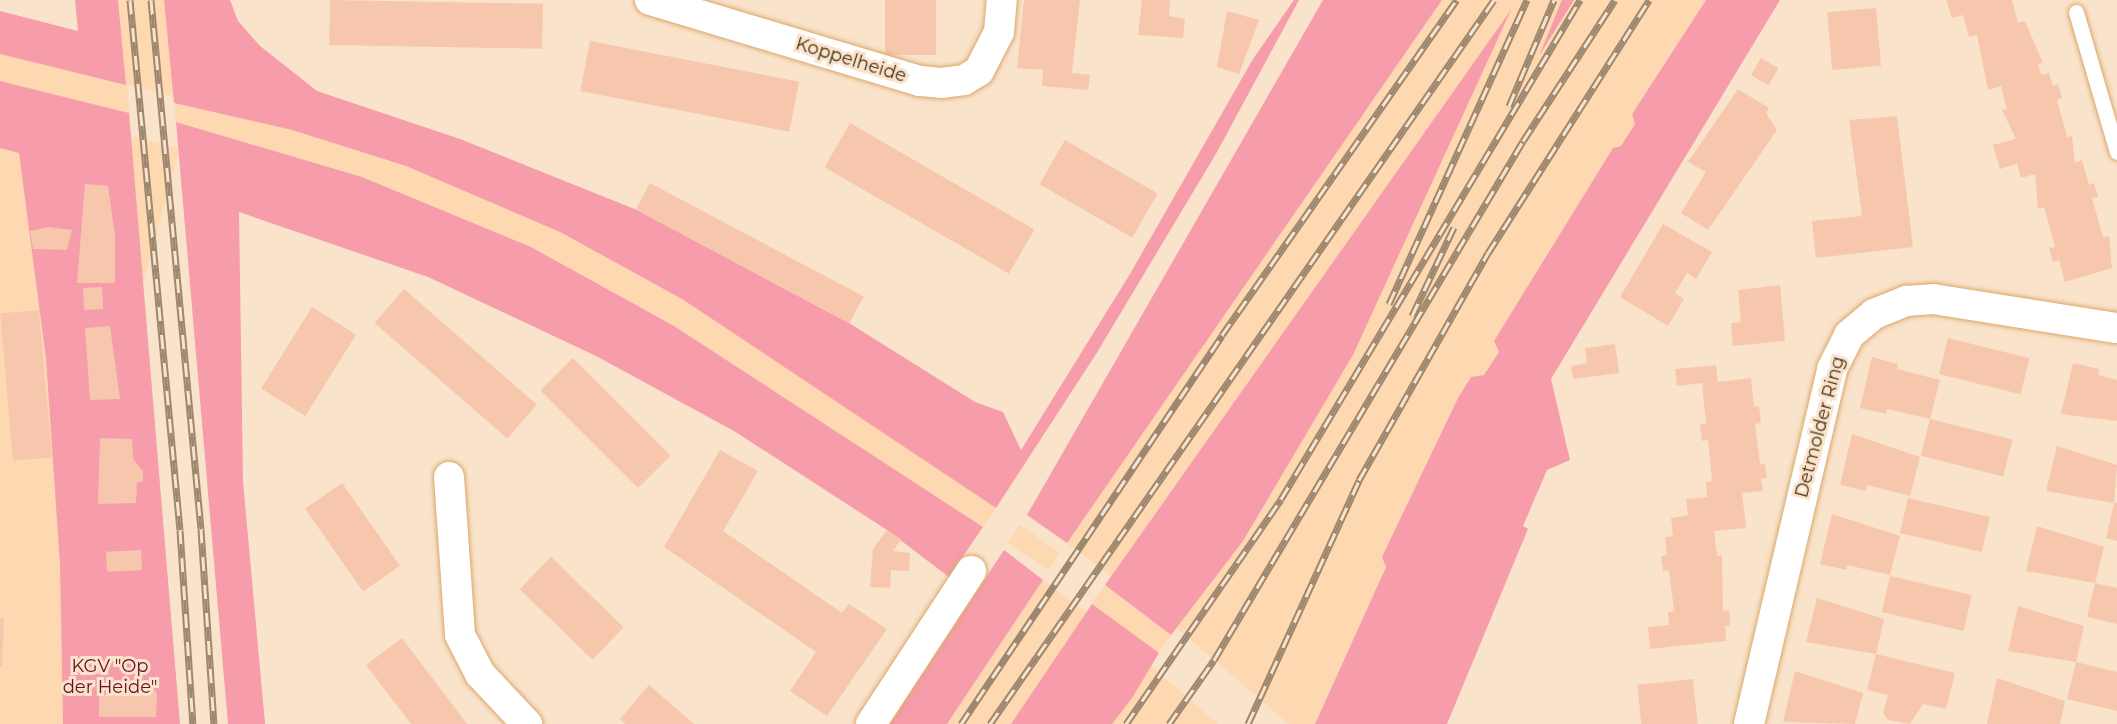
<!DOCTYPE html>
<style>
body{margin:0}
#map{position:relative;width:2117px;height:724px;overflow:hidden;background:#f9e3cb;font-family:Montserrat,sans-serif}
div>[style]{position:absolute}
[style*='--x']{left:calc(var(--x)*1px);top:calc(var(--y)*1px);width:calc(var(--w)*1px);rotate:calc(var(--a)*1deg)}
.built>*{inset:0;background:#fdd8b0;transform-origin:0 0}
.green>*{inset:0;background:#f69cab}
.building>*{inset:0;background:#f7c7ad;transform-origin:0 0}
.roads{filter:drop-shadow(0 0 2px #dca76a) drop-shadow(0 0 2px #dca76a)}
.lane>*{height:15px;margin:-7.5px;padding:0 7.5px;transform-origin:7.5px;border-radius:7.5px;background:#fff}
.street>*{height:30px;margin:-15px;padding:0 15px;transform-origin:15px;border-radius:15px;background:#fff}
.rail>*{height:7px;margin-top:-3.5px;transform-origin:0;background:repeating-linear-gradient(90deg,#f9e3cb 0 14px,#9d876e 0 28px);box-sizing:border-box;border-block:2px solid #9d876e}
span{translate:-50% -50%;white-space:nowrap;text-align:center;line-height:1.15;-webkit-text-stroke:6px #f9e3cb;paint-order:stroke}
.street-label{font-size:18px;color:#483219}
.park-label{font-size:18px;color:#64112a}
</style>
<div id="map">
<div class="built">
<i style="clip-path:polygon(118px 0,164px 0,174px 96px,127px 85px,129px 113px,0 81px,0 54px,126px 85px)"></i>
<i style="clip-path:polygon(1442px 0,1562px 0,1542px 52px,1574px 0,1706px 0,1632px 113px,1635px 124px,1621px 146px,1613px 148px,1494px 341px,1499px 352px,1484px 375px,1471px 377px,1458px 398px,1383px 557px,1386px 566px,1315px 724px,1289px 724px,1176px 627px,1243px 541px,1353px 355px,1509px 14px,1111px 576px,1067px 543px)"></i>
<i style="clip-path:polygon(174px 103px,292px 130px,406px 166px,560px 232px,682px 299px,996px 508px,983px 527px,674px 326px,531px 247px,362px 177px,176px 122px)"></i>
<i style="left:131px;top:136px;width:50px;height:590px;rotate:15deg"></i>
<i style="clip-path:polygon(0 148px,19px 153px,46px 359px,60px 564px,63px 724px,0 724px)"></i>
<i style="left:1020px;top:525px;width:49px;height:21px;rotate:35deg"></i>
<i style="clip-path:polygon(1043px 580px,1087px 613px,1011px 724px,947px 724px)"></i>
<i style="left:1105px;top:585px;width:83px;height:23px;rotate:37deg"></i>
<i style="clip-path:polygon(1151px 666px,1218px 724px,1112px 724px)"></i>
</div>
<div class="green">
<i style="clip-path:polygon(75px 0,118px 0,126px 85px,0 54px,0 11px,78px 31px)"></i>
<i style="clip-path:polygon(164px 0,230px 0,238px 21px,260px 46px,317px 91px,460px 139px,637px 210px,849px 323px,975px 402px,1003px 412px,1021px 450px,1130px 274px,1253px 59px,1294px 0,1299px 0,1217px 152px,1098px 351px,996px 508px,682px 299px,560px 232px,406px 166px,292px 130px,174px 103px)"></i>
<i style="clip-path:polygon(1323px 0,1442px 0,1067px 543px,1027px 515px)"></i>
<i style="clip-path:polygon(1562px 0,1574px 0,1539px 56px,1561px 2px)"></i>
<i style="clip-path:polygon(1706px 0,1780px 0,1551px 379px,1570px 460px,1547px 470px,1523px 526px,1528px 529px,1447px 724px,1315px 724px,1386px 567px,1382px 557px,1458px 398px,1471px 377px,1484px 375px,1499px 352px,1494px 341px,1613px 148px,1621px 146px,1635px 124px,1632px 114px)"></i>
<i style="clip-path:polygon(1511px 10px,1353px 355px,1243px 541px,1171px 635px,1105px 585px)"></i>
<i style="clip-path:polygon(0 81px,129px 113px,180px 724px,63px 724px,60px 564px,46px 359px,19px 153px,0 148px)"></i>
<i style="clip-path:polygon(176px 122px,362px 177px,531px 247px,674px 326px,983px 527px,949px 577px,887px 530px,734px 431px,596px 356px,428px 277px,239px 212px,243px 481px,265px 724px,228px 724px)"></i>
<i style="clip-path:polygon(1004px 550px,1043px 580px,947px 724px,890px 724px)"></i>
<i style="clip-path:polygon(1092px 604px,1159px 653px,1132px 698px,1112px 724px,1011px 724px)"></i>
</div>
<div class="building">
<i style="left:330px;top:0;width:213px;height:45px;rotate:1deg"></i>
<i style="left:885px;top:0;width:51px;height:55px"></i>
<i style="clip-path:polygon(1024px 0,1080px 0,1072px 73px,1090px 75px,1088px 90px,1042px 86px,1043px 70px,1017px 68px)"></i>
<i style="clip-path:polygon(1142px 0,1170px 0,1169px 16px,1185px 19px,1183px 38px,1138px 35px)"></i>
<i style="clip-path:polygon(1946px 0,2012px 0,2018px 23px,2025px 21px,2043px 63px,2038px 64px,2041px 75px,2049px 73px,2053px 86px,2058px 84px,2062px 98px,2057px 100px,2067px 137px,2072px 136px,2075px 163px,2082px 160px,2089px 185px,2094px 183px,2098px 197px,2092px 198px,2103px 237px,2109px 236px,2112px 268px,2065px 282px,2059px 260px,2053px 262px,2049px 248px,2055px 247px,2044px 207px,2038px 209px,2035px 174px,2021px 178px,2017px 164px,2000px 169px,1993px 145px,2016px 139px,2002px 110px,2007px 109px,2001px 86px,1988px 90px,1977px 35px,1969px 37px,1963px 15px,1952px 18px)"></i>
<i style="left:1876px;top:8px;width:58px;height:49px;rotate:85deg"></i>
<i style="clip-path:polygon(1227px 11px,1259px 20px,1239px 74px,1217px 67px)"></i>
<i style="left:590px;top:41px;width:213px;height:51px;rotate:11deg"></i>
<i style="left:1761px;top:58px;width:20px;height:20px;rotate:30deg"></i>
<i style="clip-path:polygon(1738px 89px,1769px 108px,1766px 113px,1777px 130px,1708px 230px,1681px 213px,1706px 172px,1688px 162px)"></i>
<i style="clip-path:polygon(1897px 116px,1913px 247px,1816px 258px,1812px 221px,1862px 216px,1849px 120px)"></i>
<i style="left:850px;top:123px;width:213px;height:51px;rotate:30deg"></i>
<i style="left:1065px;top:140px;width:107px;height:51px;rotate:30deg"></i>
<i style="left:650px;top:183px;width:242px;height:30px;rotate:28deg"></i>
<i style="clip-path:polygon(85px 184px,108px 186px,115px 235px,115px 283px,77px 283px)"></i>
<i style="clip-path:polygon(1663px 224px,1712px 252px,1696px 279px,1687px 273px,1675px 293px,1684px 299px,1668px 326px,1620px 297px)"></i>
<i style="clip-path:polygon(48px 227px,72px 230px,67px 250px,33px 249px,30px 231px)"></i>
<i style="clip-path:polygon(1780px 285px,1785px 341px,1733px 346px,1731px 323px,1741px 322px,1738px 290px)"></i>
<i style="left:102px;top:287px;width:22px;height:19px;rotate:87deg"></i>
<i style="left:404px;top:289px;width:176px;height:45px;rotate:41deg"></i>
<i style="left:312px;top:307px;width:52px;height:96px;rotate:32deg"></i>
<i style="left:39px;top:310px;width:148px;height:39px;rotate:85deg"></i>
<i style="clip-path:polygon(110px 326px,120px 399px,90px 400px,85px 328px)"></i>
<i style="left:1948px;top:338px;width:84px;height:37px;rotate:14deg"></i>
<i style="clip-path:polygon(1615px 344px,1619px 373px,1573px 379px,1571px 366px,1587px 363px,1585px 348px)"></i>
<i style="clip-path:polygon(1872px 357px,1898px 364px,1897px 369px,1940px 380px,1930px 419px,1887px 409px,1886px 414px,1860px 408px)"></i>
<i style="left:573px;top:358px;width:138px;height:46px;rotate:45deg"></i>
<i style="clip-path:polygon(2073px 363px,2099px 369px,2098px 375px,2117px 380px,2117px 421px,2061px 414px)"></i>
<i style="clip-path:polygon(1716px 365px,1718px 382px,1751px 378px,1754px 407px,1759px 406px,1761px 423px,1755px 424px,1760px 464px,1765px 464px,1767px 478px,1761px 479px,1763px 491px,1742px 493px,1746px 528px,1714px 531px,1717px 556px,1722px 555px,1723px 611px,1729px 610px,1730px 625px,1725px 626px,1726px 641px,1650px 649px,1648px 627px,1669px 625px,1668px 612px,1674px 611px,1669px 570px,1663px 571px,1661px 556px,1667px 555px,1665px 537px,1673px 536px,1671px 518px,1688px 515px,1686px 499px,1707px 497px,1706px 482px,1712px 481px,1708px 440px,1702px 441px,1700px 424px,1706px 424px,1702px 383px,1677px 386px,1675px 369px)"></i>
<i style="left:1930px;top:419px;width:85px;height:38px;rotate:14deg"></i>
<i style="clip-path:polygon(1852px 434px,1920px 457px,1910px 496px,1867px 485px,1866px 491px,1840px 485px)"></i>
<i style="clip-path:polygon(100px 438px,132px 439px,133px 459px,143px 471px,143px 481px,137px 483px,136px 503px,98px 504px)"></i>
<i style="clip-path:polygon(2057px 446px,2117px 465px,2114px 503px,2046px 491px)"></i>
<i style="clip-path:polygon(720px 450px,758px 471px,723px 531px,842px 613px,849px 604px,887px 629px,827px 716px,790px 691px,816px 652px,664px 547px)"></i>
<i style="left:342px;top:483px;width:101px;height:45px;rotate:55deg"></i>
<i style="left:1908px;top:498px;width:84px;height:36px;rotate:13deg"></i>
<i style="clip-path:polygon(2114px 503px,2117px 503px,2117px 541px,2106px 538px)"></i>
<i style="clip-path:polygon(1832px 514px,1900px 536px,1890px 575px,1847px 565px,1846px 570px,1820px 564px)"></i>
<i style="clip-path:polygon(2037px 526px,2104px 547px,2095px 583px,2117px 588px,2117px 624px,2087px 617px,2095px 583px,2026px 571px)"></i>
<i style="clip-path:polygon(887px 530px,901px 539px,893px 551px,910px 553px,909px 571px,891px 570px,890px 588px,870px 587px,873px 549px)"></i>
<i style="left:141px;top:550px;width:20px;height:35px;rotate:87deg"></i>
<i style="left:551px;top:557px;width:101px;height:45px;rotate:44deg"></i>
<i style="left:1890px;top:576px;width:84px;height:37px;rotate:13deg"></i>
<i style="clip-path:polygon(1817px 598px,1884px 619px,1876px 654px,1806px 642px)"></i>
<i style="clip-path:polygon(2018px 606px,2084px 626px,2076px 662px,2008px 651px)"></i>
<i style="clip-path:polygon(0 618px,4px 618px,2px 666px,0 666px)"></i>
<i style="clip-path:polygon(402px 638px,455px 708px,467px 724px,411px 724px,366px 665px)"></i>
<i style="clip-path:polygon(1876px 654px,1955px 673px,1946px 709px,1923px 704px,1910px 724px,1888px 720px,1883px 713px,1888px 695px,1867px 690px)"></i>
<i style="clip-path:polygon(2076px 662px,2117px 672px,2117px 711px,2067px 699px)"></i>
<i style="clip-path:polygon(1795px 671px,1863px 693px,1855px 724px,1783px 722px)"></i>
<i style="clip-path:polygon(1997px 678px,2065px 701px,2060px 724px,1987px 724px)"></i>
<i style="left:1693px;top:679px;width:45px;height:56px;rotate:84deg"></i>
<i style="clip-path:polygon(649px 685px,694px 724px,625px 724px,620px 719px)"></i>
<i style="clip-path:polygon(140px 688px,153px 688px,157px 694px,156px 717px,99px 717px,99px 695px,140px 694px)"></i>
</div>
<div class="roads">
<div class="lane">
<i style="--x:2076;--y:12;--w:146;--a:73.7"></i>
</div>
<div class="street">
<i style="--x:650;--y:0;--w:282;--a:16.7"></i>
<i style="--x:920;--y:81;--w:21;--a:5"></i>
<i style="--x:941;--y:83;--w:23;--a:-7"></i>
<i style="--x:964;--y:80;--w:17;--a:-31"></i>
<i style="--x:979;--y:71;--w:44;--a:-62.9"></i>
<i style="--x:999;--y:32;--w:32;--a:-85"></i>
<i style="--x:449;--y:477;--w:158;--a:86"></i>
<i style="--x:460;--y:635;--w:44;--a:62.9"></i>
<i style="--x:480;--y:674;--w:69;--a:46.8"></i>
<i style="--x:871;--y:724;--w:183;--a:-56.8"></i>
<i style="--x:1749;--y:724;--w:365;--a:-76.8"></i>
<i style="--x:1832;--y:369;--w:38;--a:-63"></i>
<i style="--x:1849;--y:335;--w:33;--a:-40"></i>
<i style="--x:1874;--y:314;--w:35;--a:-22"></i>
<i style="--x:1906;--y:301;--w:27;--a:-4"></i>
<i style="--x:1933;--y:299;--w:186;--a:9"></i>
</div>
</div>
<div class="rail">
<i style="--x:130;--y:0;--w:532;--a:84.61"></i>
<i style="--x:180;--y:530;--w:194;--a:86.2"></i>
<i style="--x:151;--y:0;--w:531;--a:84.6"></i>
<i style="--x:201;--y:529;--w:195;--a:86.2"></i>
<i style="--x:1509;--y:106;--w:115;--a:-67"></i>
<i style="--x:1389;--y:304;--w:334;--a:-65.6"></i>
<i style="--x:1412;--y:316;--w:98;--a:-64.7"></i>
<i style="--x:961;--y:724;--w:468;--a:-56.1"></i>
<i style="--x:1222;--y:335;--w:409;--a:-55"></i>
<i style="--x:990;--y:724;--w:882;--a:-55.16"></i>
<i style="--x:1126;--y:724;--w:273;--a:-55.4"></i>
<i style="--x:1281;--y:499;--w:582;--a:-59.07"></i>
<i style="--x:1169;--y:724;--w:78;--a:-54.9"></i>
<i style="--x:1214;--y:660;--w:604;--a:-59.23"></i>
<i style="--x:1523;--y:141;--w:168;--a:-56.9"></i>
<i style="--x:1248;--y:724;--w:268;--a:-65.5"></i>
<i style="--x:1359;--y:480;--w:261;--a:-60.4"></i>
<i style="--x:1488;--y:253;--w:300;--a:-57.5"></i>
</div>
<div class="street-label">
<span style="left:851px;top:60px;rotate:17deg">Koppelheide</span>
<span style="left:1820px;top:427px;rotate:-75deg">Detmolder Ring</span>
</div>
<div class="park-label">
<span style="left:110px;top:677px">KGV "Op<br>der Heide"</span>
</div>
</div>
